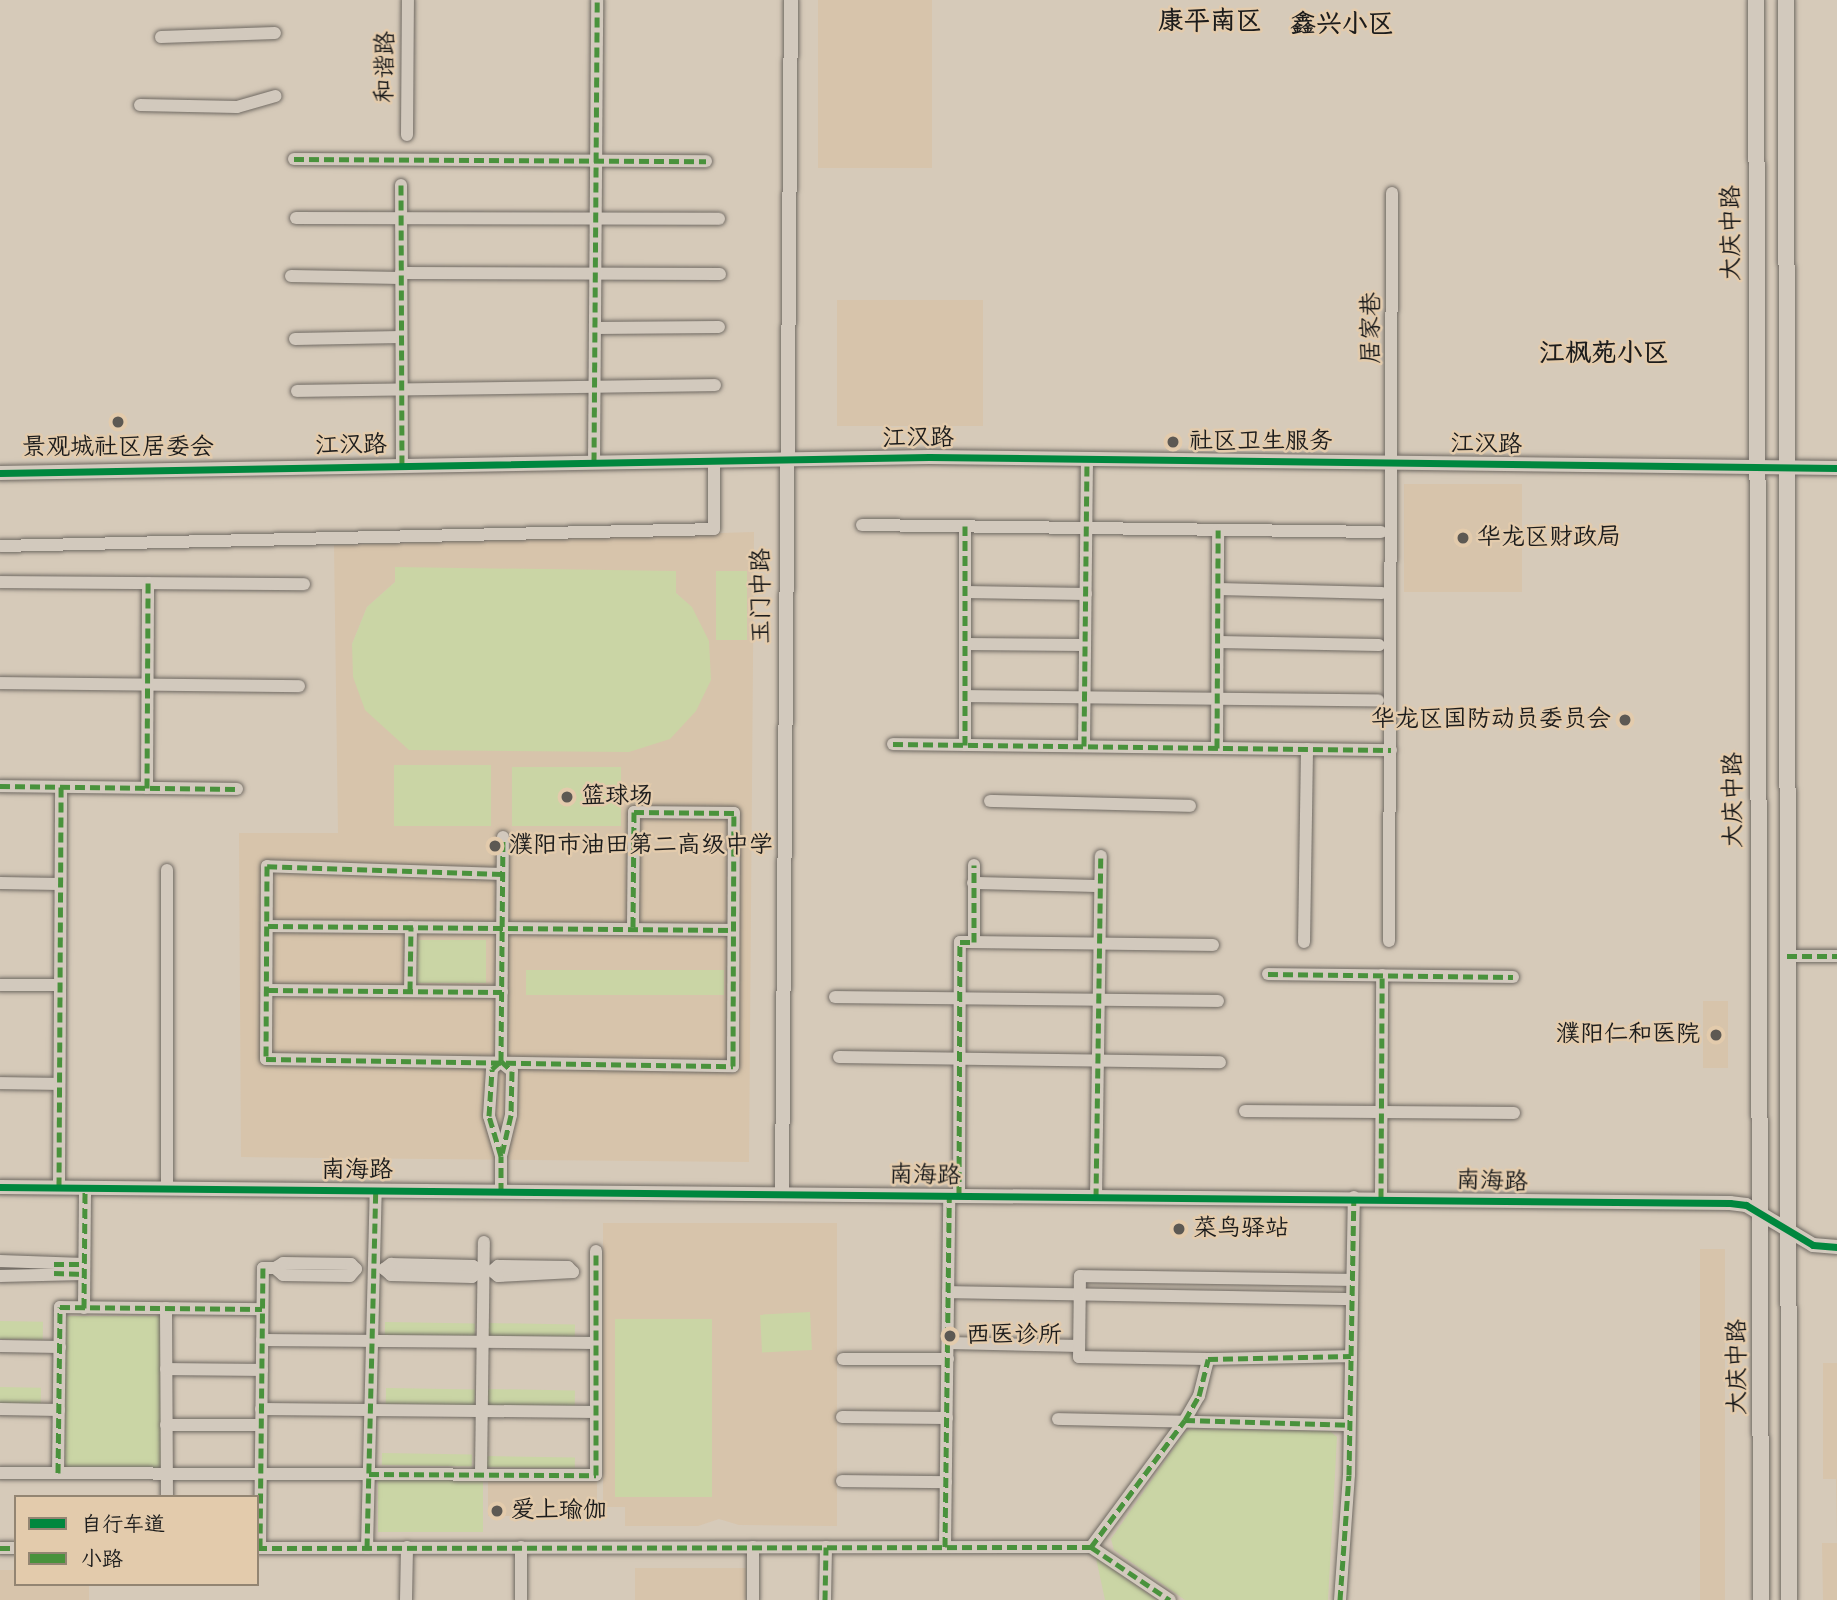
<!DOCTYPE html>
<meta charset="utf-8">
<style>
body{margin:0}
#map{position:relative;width:1837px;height:1600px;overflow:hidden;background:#d6cab9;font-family:Mynerve,"LXGW WenKai TC",sans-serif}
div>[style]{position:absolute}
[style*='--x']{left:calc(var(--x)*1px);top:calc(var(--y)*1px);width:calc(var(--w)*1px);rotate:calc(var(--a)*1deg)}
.built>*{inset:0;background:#d7c4ab;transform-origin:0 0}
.green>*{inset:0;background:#cad5a5;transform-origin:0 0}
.roads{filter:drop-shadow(0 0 2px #706a63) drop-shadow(0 0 2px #706a63)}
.minor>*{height:12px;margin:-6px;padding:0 6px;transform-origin:6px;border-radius:6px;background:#d2c9bd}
.tertiary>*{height:14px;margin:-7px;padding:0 7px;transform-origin:7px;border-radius:7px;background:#d2c9bd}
.secondary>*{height:16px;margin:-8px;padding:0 8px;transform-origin:8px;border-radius:8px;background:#d2c9bd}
.quiet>*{height:5px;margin-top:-2.5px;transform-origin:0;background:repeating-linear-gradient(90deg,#49923c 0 10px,transparent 0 15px)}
.cycleway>*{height:7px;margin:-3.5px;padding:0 3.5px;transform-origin:3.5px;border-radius:3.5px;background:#00873e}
.dots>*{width:19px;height:19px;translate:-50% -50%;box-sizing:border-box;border:4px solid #e3cbac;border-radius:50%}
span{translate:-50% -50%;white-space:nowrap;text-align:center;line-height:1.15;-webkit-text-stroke:5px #e3cbac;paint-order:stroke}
.street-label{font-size:24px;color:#1c1c1c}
.poi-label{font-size:24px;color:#1c1c1c}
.left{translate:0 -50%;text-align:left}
.right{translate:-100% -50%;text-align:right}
.neighbourhood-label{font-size:26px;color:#1c1c1c;font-weight:700}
.legend{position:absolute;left:14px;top:1495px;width:245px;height:91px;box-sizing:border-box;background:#e3cbac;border:2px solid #938572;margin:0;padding:9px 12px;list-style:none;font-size:21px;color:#1c1c1c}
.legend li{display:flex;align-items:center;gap:14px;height:35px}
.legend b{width:35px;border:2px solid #938572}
</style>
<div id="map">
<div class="built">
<i style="left:818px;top:0;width:114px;height:168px"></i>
<i style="left:837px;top:300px;width:146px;height:126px"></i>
<i style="left:1404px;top:484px;width:118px;height:108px"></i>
<i style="clip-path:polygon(evenodd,754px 532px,749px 1162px,241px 1157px,239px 833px,338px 833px,334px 545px,754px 532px,395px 568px,676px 572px,676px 593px,692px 608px,352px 644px,367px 607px,395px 582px,395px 568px)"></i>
<i style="left:1703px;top:1001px;width:25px;height:67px"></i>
<i style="clip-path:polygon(603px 1223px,837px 1223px,837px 1526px,739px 1525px,719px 1519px,698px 1526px,625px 1526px,625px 1507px,603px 1507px)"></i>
<i style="left:1700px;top:1249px;width:25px;height:351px"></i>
<i style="clip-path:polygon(1823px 1363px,1837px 1363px,1837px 1600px,1823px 1600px,1822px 1543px,1837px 1543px,1836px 1479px,1823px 1479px)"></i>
<i style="left:488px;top:1479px;width:109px;height:37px"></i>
<i style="left:635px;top:1568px;width:111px;height:32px"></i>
<i style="clip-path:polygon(0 1570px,16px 1570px,16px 1584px,89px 1584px,89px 1600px,0 1600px)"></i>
</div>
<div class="green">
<i style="clip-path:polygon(395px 567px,676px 571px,676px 593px,692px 607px,709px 641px,711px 680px,696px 711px,670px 739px,629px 752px,409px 750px,365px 710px,353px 677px,352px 644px,367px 607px,395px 582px)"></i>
<i style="left:747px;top:571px;width:69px;height:31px;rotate:90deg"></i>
<i style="left:394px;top:765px;width:97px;height:61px"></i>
<i style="left:512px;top:767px;width:109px;height:59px"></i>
<i style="left:416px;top:940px;width:70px;height:43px"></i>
<i style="left:526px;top:970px;width:198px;height:25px"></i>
<i style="left:810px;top:1312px;width:38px;height:50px;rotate:87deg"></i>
<i style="left:161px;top:1316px;width:152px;height:96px;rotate:90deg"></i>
<i style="left:615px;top:1319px;width:97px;height:178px"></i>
<i style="left:0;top:1321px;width:43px;height:18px;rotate:1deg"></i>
<i style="left:385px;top:1322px;width:90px;height:16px;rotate:1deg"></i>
<i style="left:488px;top:1323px;width:87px;height:16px;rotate:1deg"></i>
<i style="left:0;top:1387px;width:41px;height:18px;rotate:1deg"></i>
<i style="left:386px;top:1388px;width:89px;height:16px;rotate:1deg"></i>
<i style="left:487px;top:1389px;width:88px;height:18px;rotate:1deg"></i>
<i style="clip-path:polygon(1192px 1429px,1330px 1431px,1337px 1437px,1328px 1600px,1185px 1600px,1114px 1550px,1111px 1539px,1185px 1432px)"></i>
<i style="left:382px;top:1453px;width:90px;height:12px;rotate:1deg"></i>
<i style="left:486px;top:1456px;width:89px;height:11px;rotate:1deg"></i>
<i style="left:378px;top:1478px;width:105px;height:54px"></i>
<i style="clip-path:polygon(1096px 1558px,1157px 1600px,1105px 1600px)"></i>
</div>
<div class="roads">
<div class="minor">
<i style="--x:161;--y:37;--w:114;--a:-2"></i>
<i style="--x:140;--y:105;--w:97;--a:1.2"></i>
<i style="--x:237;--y:107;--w:40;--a:-16"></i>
<i style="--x:407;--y:135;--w:135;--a:-89.6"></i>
<i style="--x:294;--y:159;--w:412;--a:0.3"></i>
<i style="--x:401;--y:185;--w:279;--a:89.8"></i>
<i style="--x:296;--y:218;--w:423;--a:0.1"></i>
<i style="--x:401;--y:273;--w:319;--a:0.2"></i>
<i style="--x:291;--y:276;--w:110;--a:1"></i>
<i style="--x:595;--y:328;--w:124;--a:-0.5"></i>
<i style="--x:295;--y:339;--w:106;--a:-1.1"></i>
<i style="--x:297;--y:391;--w:418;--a:-0.8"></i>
<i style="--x:594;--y:462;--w:462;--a:-89.6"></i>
<i style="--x:862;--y:525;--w:519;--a:0.77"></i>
<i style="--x:965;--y:526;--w:219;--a:90"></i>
<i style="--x:0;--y:546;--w:714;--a:-1.36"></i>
<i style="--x:714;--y:529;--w:68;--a:-90"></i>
<i style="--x:0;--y:582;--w:304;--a:0.4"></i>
<i style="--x:1218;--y:589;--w:164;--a:1.4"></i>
<i style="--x:965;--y:592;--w:121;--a:0.9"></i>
<i style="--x:1218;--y:642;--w:161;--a:1.1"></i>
<i style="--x:965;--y:644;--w:120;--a:0.5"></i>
<i style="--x:0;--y:683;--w:299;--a:0.6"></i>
<i style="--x:965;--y:696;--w:413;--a:0.6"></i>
<i style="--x:893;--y:744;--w:498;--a:0.7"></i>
<i style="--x:1084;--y:746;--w:287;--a:-89.4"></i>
<i style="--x:1217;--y:748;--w:218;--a:-89.7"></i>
<i style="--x:0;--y:786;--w:237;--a:0.7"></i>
<i style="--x:147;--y:788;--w:205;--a:-89.7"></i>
<i style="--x:990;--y:801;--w:200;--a:1.4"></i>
<i style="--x:502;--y:874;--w:235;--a:-178.1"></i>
<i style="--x:267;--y:866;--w:193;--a:90.3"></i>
<i style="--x:266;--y:1059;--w:467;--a:0.9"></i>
<i style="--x:733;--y:1066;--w:253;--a:-89.8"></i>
<i style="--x:734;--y:813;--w:100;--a:-179.4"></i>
<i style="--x:634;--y:812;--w:117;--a:90.5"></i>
<i style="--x:0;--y:883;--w:59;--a:1"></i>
<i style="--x:973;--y:883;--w:127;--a:1.4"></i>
<i style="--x:268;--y:926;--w:465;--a:0.5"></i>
<i style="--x:1389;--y:941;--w:748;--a:-89.77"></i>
<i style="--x:974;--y:942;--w:239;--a:0.7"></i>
<i style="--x:1304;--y:942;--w:193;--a:-89.1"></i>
<i style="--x:1787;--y:956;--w:50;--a:0"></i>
<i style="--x:1268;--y:974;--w:245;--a:0.7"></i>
<i style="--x:0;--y:985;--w:59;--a:0"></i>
<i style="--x:268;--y:990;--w:234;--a:0.5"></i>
<i style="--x:410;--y:991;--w:64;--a:-89.1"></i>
<i style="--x:835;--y:997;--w:383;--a:0.6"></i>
<i style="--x:839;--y:1057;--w:381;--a:0.8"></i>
<i style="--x:501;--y:1062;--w:14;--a:39"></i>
<i style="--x:512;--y:1071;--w:44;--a:91.3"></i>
<i style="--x:511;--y:1115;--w:42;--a:103.7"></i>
<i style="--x:0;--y:1083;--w:58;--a:1"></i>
<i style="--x:1245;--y:1111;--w:269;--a:0.4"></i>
<i style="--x:59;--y:1187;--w:400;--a:-89.7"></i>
<i style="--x:167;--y:1189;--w:319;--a:-90"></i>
<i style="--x:501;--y:1192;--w:36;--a:-90"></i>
<i style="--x:501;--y:1156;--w:42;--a:-106.7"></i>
<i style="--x:489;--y:1116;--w:47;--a:-86.3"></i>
<i style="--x:492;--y:1069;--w:12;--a:-42"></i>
<i style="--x:501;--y:1061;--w:224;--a:-89.5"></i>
<i style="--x:959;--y:1196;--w:254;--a:-89.8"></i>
<i style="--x:960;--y:942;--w:14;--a:0"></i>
<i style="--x:974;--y:942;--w:77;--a:-90"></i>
<i style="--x:1096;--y:1198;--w:342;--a:-89.2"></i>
<i style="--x:1381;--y:1198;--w:223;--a:-89.7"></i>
<i style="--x:0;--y:1261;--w:84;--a:2"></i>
<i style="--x:283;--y:1263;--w:68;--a:0.8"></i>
<i style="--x:351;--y:1264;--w:7;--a:45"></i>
<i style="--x:356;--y:1269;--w:9;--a:131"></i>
<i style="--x:350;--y:1276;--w:67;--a:-179.1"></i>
<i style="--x:283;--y:1275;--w:11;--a:-139"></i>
<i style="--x:275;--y:1268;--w:9;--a:-32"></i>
<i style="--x:391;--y:1264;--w:82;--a:1.4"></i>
<i style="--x:473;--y:1266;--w:9;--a:36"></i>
<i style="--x:480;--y:1271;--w:10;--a:143"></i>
<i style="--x:472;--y:1277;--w:81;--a:-178.6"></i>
<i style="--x:391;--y:1275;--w:9;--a:-139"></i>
<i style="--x:384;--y:1269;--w:9;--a:-36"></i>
<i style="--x:498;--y:1266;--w:70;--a:0.8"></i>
<i style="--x:568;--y:1267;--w:7;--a:45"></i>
<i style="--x:573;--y:1272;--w:75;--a:176.9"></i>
<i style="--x:498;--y:1276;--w:8;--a:-140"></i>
<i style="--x:492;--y:1271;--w:8;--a:-40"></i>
<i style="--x:0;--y:1276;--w:84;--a:-1.4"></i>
<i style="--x:948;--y:1292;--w:404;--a:1"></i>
<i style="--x:84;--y:1308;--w:121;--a:-89.5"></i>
<i style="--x:166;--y:1308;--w:189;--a:89.7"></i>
<i style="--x:262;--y:1340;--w:334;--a:0.5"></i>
<i style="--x:948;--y:1343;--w:131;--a:1.3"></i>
<i style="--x:0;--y:1346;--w:60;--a:1"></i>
<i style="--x:843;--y:1359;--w:105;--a:0"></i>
<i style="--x:1208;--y:1359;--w:129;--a:-179.1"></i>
<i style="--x:1079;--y:1357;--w:81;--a:-89.3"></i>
<i style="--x:1080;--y:1276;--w:272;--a:0.8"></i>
<i style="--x:166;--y:1369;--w:96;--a:0.6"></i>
<i style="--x:0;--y:1409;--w:59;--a:1"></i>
<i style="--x:261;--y:1409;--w:335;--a:0.5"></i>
<i style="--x:842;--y:1417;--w:105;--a:0.5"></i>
<i style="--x:1058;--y:1419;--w:291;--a:1.2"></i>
<i style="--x:166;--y:1425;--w:95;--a:0"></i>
<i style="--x:0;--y:1473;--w:596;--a:0.19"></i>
<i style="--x:596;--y:1475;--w:224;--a:-90"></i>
<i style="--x:58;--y:1473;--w:166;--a:-89.3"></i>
<i style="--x:60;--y:1307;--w:202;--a:0.6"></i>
<i style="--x:481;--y:1475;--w:233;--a:-89.3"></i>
<i style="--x:842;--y:1481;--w:104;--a:0.6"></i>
<i style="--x:945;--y:1547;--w:352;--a:-89.3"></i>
<i style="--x:1091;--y:1547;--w:158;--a:-53.5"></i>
<i style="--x:1185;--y:1420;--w:28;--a:-60"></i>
<i style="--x:1199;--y:1396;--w:38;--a:-76"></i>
<i style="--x:1208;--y:1359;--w:143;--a:-1.2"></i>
<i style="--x:0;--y:1548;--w:16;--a:0"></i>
<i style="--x:257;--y:1548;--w:834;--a:-0.07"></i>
<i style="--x:1091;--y:1547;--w:95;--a:33.9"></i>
<i style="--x:260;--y:1548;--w:280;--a:-89.4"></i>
<i style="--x:263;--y:1268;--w:12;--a:0"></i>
<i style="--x:367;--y:1548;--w:358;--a:-88.6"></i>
<i style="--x:406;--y:1600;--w:53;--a:-88.9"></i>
<i style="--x:521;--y:1600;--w:53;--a:-90"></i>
<i style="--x:753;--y:1600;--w:53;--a:-90"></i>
<i style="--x:825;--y:1600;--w:53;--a:-88.9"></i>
<i style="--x:1340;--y:1600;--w:125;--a:-85.9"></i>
<i style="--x:1349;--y:1475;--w:278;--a:-89"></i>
</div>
<div class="tertiary">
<i style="--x:0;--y:473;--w:929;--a:-0.99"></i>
<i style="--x:929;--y:457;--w:908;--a:0.69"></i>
<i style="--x:0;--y:1187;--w:1730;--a:0.53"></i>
<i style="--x:1730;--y:1203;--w:16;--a:7"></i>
<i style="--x:1746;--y:1205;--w:78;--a:30.8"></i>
<i style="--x:1813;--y:1245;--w:24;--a:5"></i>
<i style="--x:782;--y:1193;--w:1193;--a:-89.57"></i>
</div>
<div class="secondary">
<i style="--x:1756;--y:0;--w:1600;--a:89.82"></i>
<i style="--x:1786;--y:0;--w:1600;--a:89.89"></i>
</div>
</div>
<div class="quiet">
<i style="--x:294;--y:159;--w:412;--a:0.3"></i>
<i style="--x:401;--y:185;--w:279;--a:89.8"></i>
<i style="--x:594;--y:462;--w:462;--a:-89.6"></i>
<i style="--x:965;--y:526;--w:219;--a:90"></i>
<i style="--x:893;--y:744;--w:498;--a:0.7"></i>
<i style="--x:1084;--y:746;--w:287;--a:-89.4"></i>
<i style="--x:1217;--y:748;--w:218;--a:-89.7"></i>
<i style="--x:0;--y:786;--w:237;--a:0.7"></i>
<i style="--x:147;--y:788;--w:205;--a:-89.7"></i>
<i style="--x:502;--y:874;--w:235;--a:-178.1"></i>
<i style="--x:267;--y:866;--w:193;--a:90.3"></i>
<i style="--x:266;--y:1059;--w:467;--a:0.9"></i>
<i style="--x:733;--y:1066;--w:253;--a:-89.8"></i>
<i style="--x:734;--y:813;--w:100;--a:-179.4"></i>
<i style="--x:634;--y:812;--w:117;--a:90.5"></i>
<i style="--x:268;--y:926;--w:465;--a:0.5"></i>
<i style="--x:1787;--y:956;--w:50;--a:0"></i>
<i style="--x:1268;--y:974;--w:245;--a:0.7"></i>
<i style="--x:268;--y:990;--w:234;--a:0.5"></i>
<i style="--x:410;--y:991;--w:64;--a:-89.1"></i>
<i style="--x:501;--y:1061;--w:15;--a:42"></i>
<i style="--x:512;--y:1071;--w:44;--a:91.3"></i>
<i style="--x:511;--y:1115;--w:39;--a:103"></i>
<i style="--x:59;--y:1187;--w:400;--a:-89.7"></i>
<i style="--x:501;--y:1192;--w:36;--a:-90"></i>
<i style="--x:501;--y:1156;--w:42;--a:-106.7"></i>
<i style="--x:489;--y:1116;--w:47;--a:-86.3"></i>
<i style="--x:492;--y:1069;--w:12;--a:-42"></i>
<i style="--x:501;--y:1061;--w:224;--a:-89.5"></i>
<i style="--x:959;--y:1196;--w:254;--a:-89.8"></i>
<i style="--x:960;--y:942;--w:14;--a:0"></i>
<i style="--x:974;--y:942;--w:77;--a:-90"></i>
<i style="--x:1096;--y:1198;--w:342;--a:-89.2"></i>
<i style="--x:1381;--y:1198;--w:223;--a:-89.7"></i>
<i style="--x:54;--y:1264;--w:30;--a:0"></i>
<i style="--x:54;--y:1273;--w:30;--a:2"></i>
<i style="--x:84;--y:1308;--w:121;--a:-89.5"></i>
<i style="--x:1185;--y:1420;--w:164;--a:1.7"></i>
<i style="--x:58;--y:1473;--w:166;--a:-89.3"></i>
<i style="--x:60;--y:1307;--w:202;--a:0.6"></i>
<i style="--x:369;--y:1474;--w:227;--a:0.3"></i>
<i style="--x:596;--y:1475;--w:224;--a:-90"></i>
<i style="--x:945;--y:1547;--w:352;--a:-89.3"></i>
<i style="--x:1091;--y:1547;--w:158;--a:-53.5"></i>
<i style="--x:1185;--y:1420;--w:28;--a:-60"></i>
<i style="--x:1199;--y:1396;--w:38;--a:-76"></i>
<i style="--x:1208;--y:1359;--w:143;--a:-1.2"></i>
<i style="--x:0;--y:1548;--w:16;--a:0"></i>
<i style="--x:257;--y:1548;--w:834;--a:-0.07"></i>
<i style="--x:1091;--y:1547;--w:95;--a:33.9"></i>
<i style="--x:260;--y:1548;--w:280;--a:-89.4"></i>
<i style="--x:367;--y:1548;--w:358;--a:-88.6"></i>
<i style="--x:825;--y:1600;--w:53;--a:-88.9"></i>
<i style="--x:1340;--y:1600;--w:125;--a:-85.9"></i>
<i style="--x:1349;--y:1475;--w:278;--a:-89"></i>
</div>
<div class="cycleway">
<i style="--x:0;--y:473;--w:929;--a:-0.99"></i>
<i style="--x:929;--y:457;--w:908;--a:0.69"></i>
<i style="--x:0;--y:1187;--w:1730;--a:0.53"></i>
<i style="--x:1730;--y:1203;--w:16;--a:7"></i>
<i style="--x:1746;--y:1205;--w:78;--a:30.8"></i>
<i style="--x:1813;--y:1245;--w:24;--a:5"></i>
</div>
<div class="dots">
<i style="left:118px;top:422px;background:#5d5953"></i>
<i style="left:1173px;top:442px;background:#5d5953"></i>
<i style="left:1463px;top:538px;background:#5d5953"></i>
<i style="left:1625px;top:720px;background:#5d5953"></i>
<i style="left:567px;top:797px;background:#5d5953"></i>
<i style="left:495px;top:846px;background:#5d5953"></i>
<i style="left:1716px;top:1035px;background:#5d5953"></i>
<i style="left:1179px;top:1229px;background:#5d5953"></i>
<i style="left:950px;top:1336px;background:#5d5953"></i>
<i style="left:497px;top:1511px;background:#5d5953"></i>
</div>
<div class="street-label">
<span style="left:386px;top:67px;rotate:-89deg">和谐路</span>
<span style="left:1732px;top:233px;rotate:-90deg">大庆中路</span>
<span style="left:1372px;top:328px;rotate:-90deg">居家巷</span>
<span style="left:918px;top:439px">江汉路</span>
<span style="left:1486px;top:445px;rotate:1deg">江汉路</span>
<span style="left:351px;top:446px;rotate:-1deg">江汉路</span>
<span style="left:762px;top:596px;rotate:-90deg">玉门中路</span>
<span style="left:1734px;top:800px;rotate:-90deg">大庆中路</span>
<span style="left:357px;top:1171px">南海路</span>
<span style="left:925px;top:1176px;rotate:1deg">南海路</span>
<span style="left:1492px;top:1182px;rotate:2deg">南海路</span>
<span style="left:1738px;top:1367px;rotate:-90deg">大庆中路</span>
</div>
<div class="poi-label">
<span class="left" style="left:1189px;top:442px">社区卫生服务</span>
<span style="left:118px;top:448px">景观城社区居委会</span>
<span class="left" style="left:1477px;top:538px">华龙区财政局</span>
<span class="right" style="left:1611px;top:720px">华龙区国防动员委员会</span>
<span class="left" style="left:581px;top:797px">篮球场</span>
<span class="left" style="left:509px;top:846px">濮阳市油田第二高级中学</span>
<span class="right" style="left:1700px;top:1035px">濮阳仁和医院</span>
<span class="left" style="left:1193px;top:1229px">菜鸟驿站</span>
<span class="left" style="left:966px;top:1336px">西医诊所</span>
<span class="left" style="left:511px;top:1511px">爱上瑜伽</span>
</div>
<div class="neighbourhood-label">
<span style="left:1210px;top:23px">康平南区</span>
<span style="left:1342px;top:26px">鑫兴小区</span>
<span style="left:1604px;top:355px">江枫苑小区</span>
</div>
<ul class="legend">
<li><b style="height:9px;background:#00873e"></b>自行车道</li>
<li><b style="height:9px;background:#49923c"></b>小路</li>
</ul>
</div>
